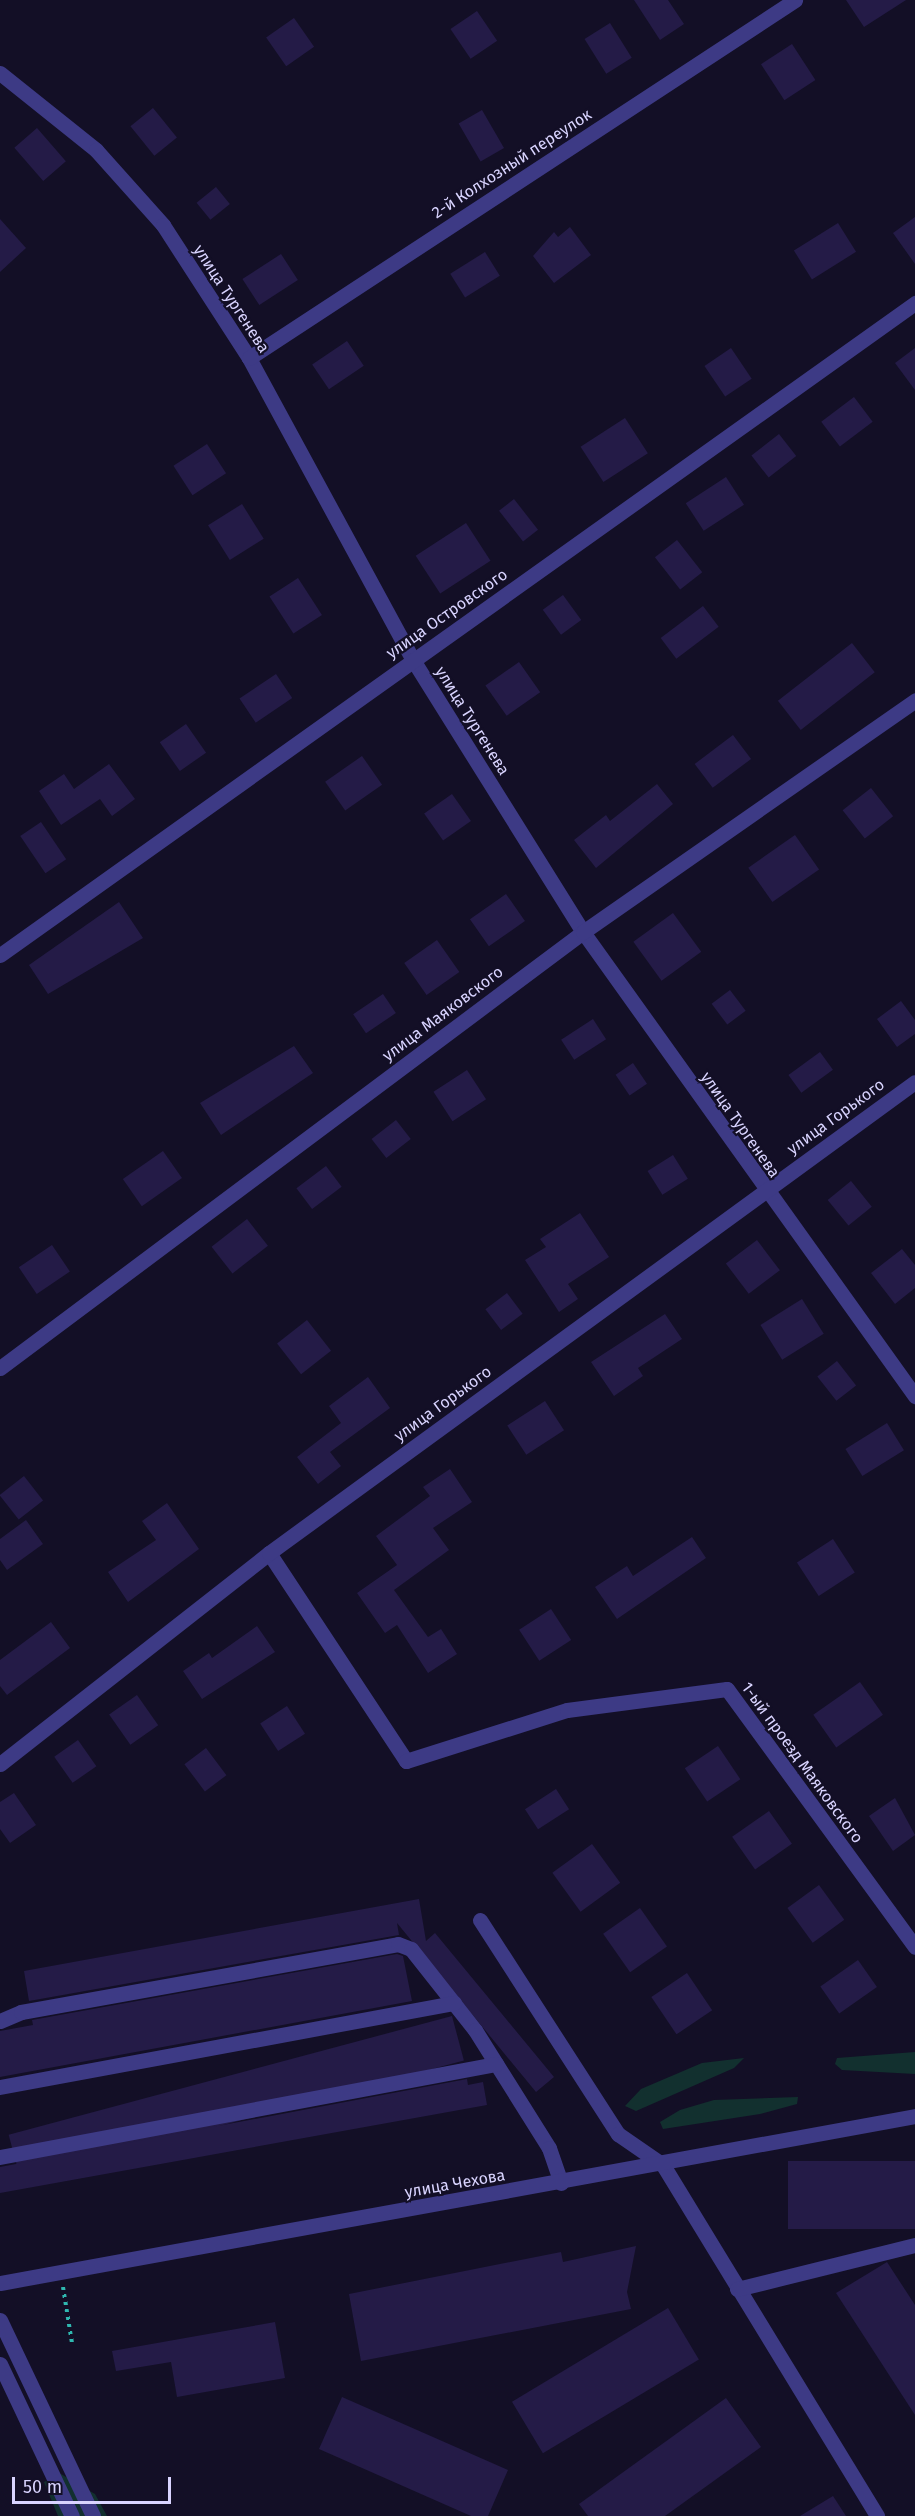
<!DOCTYPE html>
<meta charset="utf-8">
<style>
body{margin:0}
#map{position:relative;width:915px;height:2516px;overflow:hidden;background:#130f26;font-family:"Fira Sans",sans-serif}
div>[style]{position:absolute}
[style*='--x']{left:calc(var(--x)*1px);top:calc(var(--y)*1px);width:calc(var(--w)*1px);rotate:calc(var(--a)*1deg)}
.green>*{inset:0;background:#12302f}
.building>*{inset:0;background:#241b47;transform-origin:0 0}
.path>*{height:4px;margin-top:-2px;transform-origin:0;background:repeating-linear-gradient(90deg,#2fb8b0 0 3px,transparent 0 7.5px)}
.minor>*{height:15px;margin:-7.5px;padding:0 7.5px;transform-origin:7.5px;border-radius:7.5px;background:#3d3a85}
span{translate:-50% -50%;white-space:nowrap;text-align:center;line-height:1.15;-webkit-text-stroke:4.5px #130f26;paint-order:stroke}
.street-label{font-size:16px;color:#d9d4ff}
.scale{position:absolute;left:12px;top:2477px;width:159px;height:27px;box-sizing:border-box;border:3px solid #d9d4ff;border-top:0;padding-left:8px;font-size:18px;line-height:21px;white-space:nowrap;color:#d9d4ff;-webkit-text-stroke:4px #130f26;paint-order:stroke}
</style>
<div id="map">
<div class="green">
<i style="clip-path:polygon(915px 2052px,915px 2074px,842px 2070px,835px 2064px,837px 2058px)"></i>
<i style="clip-path:polygon(744px 2058px,734px 2068px,636px 2111px,625px 2106px,641px 2089px,702px 2063px)"></i>
<i style="clip-path:polygon(798px 2097px,797px 2104px,760px 2114px,663px 2129px,660px 2122px,680px 2110px,714px 2100px)"></i>
<i style="clip-path:polygon(61px 2474px,95px 2494px,107px 2516px,58px 2516px,44px 2482px)"></i>
</div>
<div class="building">
<i style="clip-path:polygon(634px 0,668px 0,684px 24px,660px 40px)"></i>
<i style="clip-path:polygon(846px 0,906px 0,864px 27px)"></i>
<i style="left:477px;top:11px;width:36px;height:32px;rotate:56deg"></i>
<i style="left:294px;top:18px;width:35px;height:34px;rotate:55deg"></i>
<i style="left:610px;top:23px;width:41px;height:30px;rotate:58deg"></i>
<i style="left:792px;top:44px;width:43px;height:37px;rotate:57deg"></i>
<i style="left:153px;top:108px;width:38px;height:29px;rotate:51deg"></i>
<i style="left:482px;top:110px;width:44px;height:27px;rotate:60deg"></i>
<i style="left:37px;top:128px;width:44px;height:30px;rotate:49deg"></i>
<i style="left:216px;top:187px;width:22px;height:25px;rotate:51deg"></i>
<i style="clip-path:polygon(915px 217px,915px 264px,893px 233px)"></i>
<i style="clip-path:polygon(0 219px,26px 248px,0 272px)"></i>
<i style="left:838px;top:223px;width:34px;height:52px;rotate:58deg"></i>
<i style="clip-path:polygon(570px 227px,591px 255px,554px 283px,533px 256px,554px 232px,558px 237px)"></i>
<i style="left:485px;top:252px;width:28px;height:41px;rotate:58deg"></i>
<i style="left:281px;top:254px;width:31px;height:46px;rotate:57deg"></i>
<i style="left:347px;top:341px;width:30px;height:42px;rotate:56deg"></i>
<i style="left:731px;top:348px;width:37px;height:32px;rotate:56deg"></i>
<i style="clip-path:polygon(915px 348px,915px 390px,895px 363px)"></i>
<i style="left:854px;top:397px;width:31px;height:41px;rotate:53deg"></i>
<i style="left:625px;top:418px;width:42px;height:53px;rotate:57deg"></i>
<i style="left:779px;top:434px;width:28px;height:35px;rotate:52deg"></i>
<i style="left:207px;top:444px;width:35px;height:40px;rotate:57deg"></i>
<i style="left:726px;top:477px;width:33px;height:48px;rotate:57deg"></i>
<i style="left:514px;top:499px;width:39px;height:19px;rotate:52deg"></i>
<i style="left:242px;top:504px;width:41px;height:40px;rotate:58deg"></i>
<i style="left:466px;top:523px;width:45px;height:60px;rotate:57deg"></i>
<i style="left:677px;top:540px;width:41px;height:28px;rotate:52deg"></i>
<i style="left:298px;top:578px;width:44px;height:34px;rotate:57deg"></i>
<i style="left:563px;top:595px;width:31px;height:25px;rotate:54deg"></i>
<i style="left:703px;top:606px;width:26px;height:53px;rotate:53deg"></i>
<i style="left:852px;top:643px;width:37px;height:94px;rotate:52deg"></i>
<i style="left:519px;top:662px;width:37px;height:41px;rotate:55deg"></i>
<i style="left:276px;top:674px;width:29px;height:44px;rotate:56deg"></i>
<i style="left:186px;top:724px;width:35px;height:32px;rotate:55deg"></i>
<i style="left:733px;top:735px;width:30px;height:48px;rotate:53deg"></i>
<i style="left:362px;top:756px;width:35px;height:45px;rotate:55deg"></i>
<i style="clip-path:polygon(109px 764px,135px 799px,112px 816px,100px 799px,61px 825px,39px 791px,64px 774px,74px 789px)"></i>
<i style="clip-path:polygon(657px 784px,673px 804px,596px 868px,574px 840px,606px 815px,610px 821px)"></i>
<i style="left:871px;top:788px;width:36px;height:36px;rotate:52deg"></i>
<i style="left:452px;top:794px;width:33px;height:34px;rotate:55deg"></i>
<i style="left:41px;top:822px;width:45px;height:25px;rotate:56deg"></i>
<i style="left:795px;top:835px;width:42px;height:57px;rotate:55deg"></i>
<i style="left:506px;top:894px;width:33px;height:44px;rotate:55deg"></i>
<i style="clip-path:polygon(119px 902px,143px 938px,48px 994px,29px 965px)"></i>
<i style="left:673px;top:913px;width:48px;height:49px;rotate:54deg"></i>
<i style="left:437px;top:940px;width:39px;height:40px;rotate:55deg"></i>
<i style="left:730px;top:990px;width:26px;height:23px;rotate:53deg"></i>
<i style="left:383px;top:994px;width:23px;height:36px;rotate:56deg"></i>
<i style="clip-path:polygon(901px 1001px,915px 1020px,915px 1034px,897px 1047px,877px 1019px)"></i>
<i style="left:593px;top:1019px;width:24px;height:38px;rotate:57deg"></i>
<i style="clip-path:polygon(294px 1046px,313px 1073px,221px 1135px,200px 1103px)"></i>
<i style="left:820px;top:1052px;width:22px;height:39px;rotate:54deg"></i>
<i style="left:633px;top:1063px;width:25px;height:21px;rotate:56deg"></i>
<i style="left:467px;top:1070px;width:35px;height:40px;rotate:57deg"></i>
<i style="left:396px;top:1120px;width:24px;height:31px;rotate:52deg"></i>
<i style="left:163px;top:1151px;width:33px;height:49px;rotate:55deg"></i>
<i style="left:673px;top:1155px;width:28px;height:30px;rotate:58deg"></i>
<i style="left:326px;top:1166px;width:26px;height:37px;rotate:53deg"></i>
<i style="left:851px;top:1181px;width:33px;height:30px;rotate:51deg"></i>
<i style="clip-path:polygon(580px 1213px,609px 1257px,568px 1284px,578px 1299px,559px 1312px,525px 1260px,546px 1247px,540px 1239px)"></i>
<i style="left:247px;top:1219px;width:34px;height:45px;rotate:52deg"></i>
<i style="left:757px;top:1240px;width:38px;height:39px;rotate:53deg"></i>
<i style="left:52px;top:1245px;width:32px;height:40px;rotate:56deg"></i>
<i style="clip-path:polygon(902px 1249px,915px 1265px,915px 1288px,895px 1304px,871px 1273px)"></i>
<i style="left:507px;top:1293px;width:26px;height:27px;rotate:53deg"></i>
<i style="left:802px;top:1299px;width:41px;height:49px;rotate:58deg"></i>
<i style="clip-path:polygon(665px 1314px,682px 1339px,638px 1368px,643px 1376px,614px 1396px,591px 1362px)"></i>
<i style="left:307px;top:1320px;width:39px;height:38px;rotate:52deg"></i>
<i style="left:837px;top:1361px;width:31px;height:25px;rotate:52deg"></i>
<i style="clip-path:polygon(368px 1377px,390px 1408px,330px 1452px,341px 1466px,318px 1484px,297px 1457px,341px 1423px,329px 1406px)"></i>
<i style="left:545px;top:1401px;width:35px;height:45px;rotate:57deg"></i>
<i style="left:887px;top:1423px;width:32px;height:49px;rotate:58deg"></i>
<i style="clip-path:polygon(450px 1469px,472px 1502px,433px 1528px,449px 1550px,394px 1590px,428px 1637px,441px 1629px,457px 1654px,428px 1673px,397px 1625px,385px 1633px,357px 1593px,397px 1565px,376px 1536px,430px 1496px,423px 1487px)"></i>
<i style="left:24px;top:1476px;width:31px;height:31px;rotate:52deg"></i>
<i style="clip-path:polygon(167px 1503px,199px 1549px,128px 1602px,108px 1572px,156px 1540px,142px 1521px)"></i>
<i style="clip-path:polygon(26px 1520px,43px 1544px,7px 1570px,0 1560px,0 1539px)"></i>
<i style="clip-path:polygon(692px 1537px,706px 1558px,617px 1619px,595px 1587px,627px 1566px,633px 1576px)"></i>
<i style="left:833px;top:1539px;width:40px;height:43px;rotate:57deg"></i>
<i style="left:551px;top:1609px;width:37px;height:38px;rotate:57deg"></i>
<i style="clip-path:polygon(51px 1622px,70px 1648px,7px 1695px,0 1686px,0 1660px)"></i>
<i style="clip-path:polygon(257px 1626px,275px 1652px,202px 1699px,183px 1671px,209px 1653px,212px 1658px)"></i>
<i style="left:860px;top:1682px;width:40px;height:57px;rotate:55deg"></i>
<i style="left:137px;top:1695px;width:37px;height:34px;rotate:55deg"></i>
<i style="left:287px;top:1706px;width:33px;height:32px;rotate:57deg"></i>
<i style="left:78px;top:1740px;width:32px;height:29px;rotate:55deg"></i>
<i style="left:718px;top:1746px;width:40px;height:40px;rotate:56deg"></i>
<i style="left:206px;top:1748px;width:34px;height:27px;rotate:53deg"></i>
<i style="left:556px;top:1789px;width:24px;height:37px;rotate:57deg"></i>
<i style="clip-path:polygon(14px 1793px,36px 1825px,10px 1843px,0 1829px,0 1802px)"></i>
<i style="clip-path:polygon(895px 1798px,915px 1835px,893px 1851px,869px 1816px)"></i>
<i style="left:769px;top:1811px;width:40px;height:45px;rotate:55deg"></i>
<i style="left:592px;top:1844px;width:48px;height:49px;rotate:54deg"></i>
<i style="left:819px;top:1885px;width:43px;height:39px;rotate:54deg"></i>
<i style="clip-path:polygon(419px 1899px,426px 1941px,435px 1933px,554px 2077px,536px 2092px,397px 1923px,399px 1935px,29px 2001px,24px 1971px)"></i>
<i style="left:640px;top:1908px;width:47px;height:45px;rotate:55deg"></i>
<i style="clip-path:polygon(397px 1954px,403px 1956px,412px 2001px,0 2077px,0 2031px,33px 2025px,32px 2020px)"></i>
<i style="left:858px;top:1960px;width:33px;height:46px;rotate:55deg"></i>
<i style="left:687px;top:1973px;width:45px;height:43px;rotate:56deg"></i>
<i style="left:452px;top:2016px;width:46px;height:459px;rotate:75deg"></i>
<i style="clip-path:polygon(467px 2079px,468px 2085px,483px 2082px,487px 2105px,0 2193px,0 2167px)"></i>
<i style="left:915px;top:2161px;width:68px;height:127px;rotate:90deg"></i>
<i style="clip-path:polygon(636px 2246px,627px 2292px,631px 2309px,361px 2361px,349px 2294px,561px 2252px,563px 2262px)"></i>
<i style="clip-path:polygon(887px 2262px,915px 2305px,915px 2415px,836px 2293px)"></i>
<i style="left:668px;top:2308px;width:60px;height:182px;rotate:59deg"></i>
<i style="clip-path:polygon(275px 2322px,285px 2378px,177px 2397px,171px 2362px,116px 2371px,112px 2351px)"></i>
<i style="clip-path:polygon(342px 2397px,508px 2470px,488px 2516px,471px 2516px,319px 2449px)"></i>
<i style="clip-path:polygon(726px 2398px,761px 2447px,665px 2516px,588px 2516px,579px 2504px)"></i>
<i style="clip-path:polygon(833px 2496px,846px 2516px,800px 2516px)"></i>
</div>
<div class="path">
<i style="--x:63;--y:2287;--w:57;--a:80.9"></i>
</div>
<div class="minor">
<i style="--x:0;--y:73;--w:123;--a:38.7"></i>
<i style="--x:96;--y:150;--w:101;--a:48.2"></i>
<i style="--x:163;--y:225;--w:158;--a:57.1"></i>
<i style="--x:249;--y:358;--w:344;--a:61.5"></i>
<i style="--x:413;--y:660;--w:321;--a:58"></i>
<i style="--x:583;--y:932;--w:571;--a:54.42"></i>
<i style="--x:249;--y:358;--w:653;--a:-33.25"></i>
<i style="--x:0;--y:955;--w:1124;--a:-35.47"></i>
<i style="--x:0;--y:1368;--w:728;--a:-36.79"></i>
<i style="--x:583;--y:932;--w:405;--a:-34.9"></i>
<i style="--x:269;--y:1553;--w:249;--a:56.6"></i>
<i style="--x:406;--y:1761;--w:169;--a:-17.6"></i>
<i style="--x:567;--y:1710;--w:161;--a:-7.5"></i>
<i style="--x:727;--y:1689;--w:319;--a:53.9"></i>
<i style="--x:0;--y:1764;--w:342;--a:-38.1"></i>
<i style="--x:269;--y:1553;--w:799;--a:-36.1"></i>
<i style="--x:480;--y:1920;--w:255;--a:57.2"></i>
<i style="--x:618;--y:2134;--w:55;--a:34.6"></i>
<i style="--x:663;--y:2165;--w:411;--a:58.6"></i>
<i style="--x:0;--y:2021;--w:23;--a:-23"></i>
<i style="--x:21;--y:2012;--w:383;--a:-10.2"></i>
<i style="--x:398;--y:1944;--w:14;--a:21"></i>
<i style="--x:411;--y:1949;--w:103;--a:51.7"></i>
<i style="--x:475;--y:2030;--w:139;--a:57.9"></i>
<i style="--x:549;--y:2148;--w:37;--a:71"></i>
<i style="--x:0;--y:2087;--w:462;--a:-10.5"></i>
<i style="--x:0;--y:2157;--w:505;--a:-10.62"></i>
<i style="--x:0;--y:2283;--w:930;--a:-10.34"></i>
<i style="--x:737;--y:2289;--w:183;--a:-13.9"></i>
<i style="--x:0;--y:2320;--w:217;--a:64.6"></i>
<i style="--x:0;--y:2364;--w:168;--a:64.7"></i>
</div>
<div class="street-label">
<span style="left:512px;top:164px;rotate:-33deg">2-й Колхозный переулок</span>
<span style="left:231px;top:299px;rotate:57deg">улица Тургенева</span>
<span style="left:447px;top:614px;rotate:-35deg">улица Островского</span>
<span style="left:472px;top:721px;rotate:58deg">улица Тургенева</span>
<span style="left:443px;top:1014px;rotate:-37deg">улица Маяковского</span>
<span style="left:836px;top:1117px;rotate:-36deg">улица Горького</span>
<span style="left:740px;top:1125px;rotate:55deg">улица Тургенева</span>
<span style="left:443px;top:1404px;rotate:-36deg">улица Горького</span>
<span style="left:802px;top:1763px;rotate:54deg">1-ый проезд Маяковского</span>
<span style="left:455px;top:2184px;rotate:-10deg">улица Чехова</span>
</div>
<div class="scale">50 m</div>
</div>
